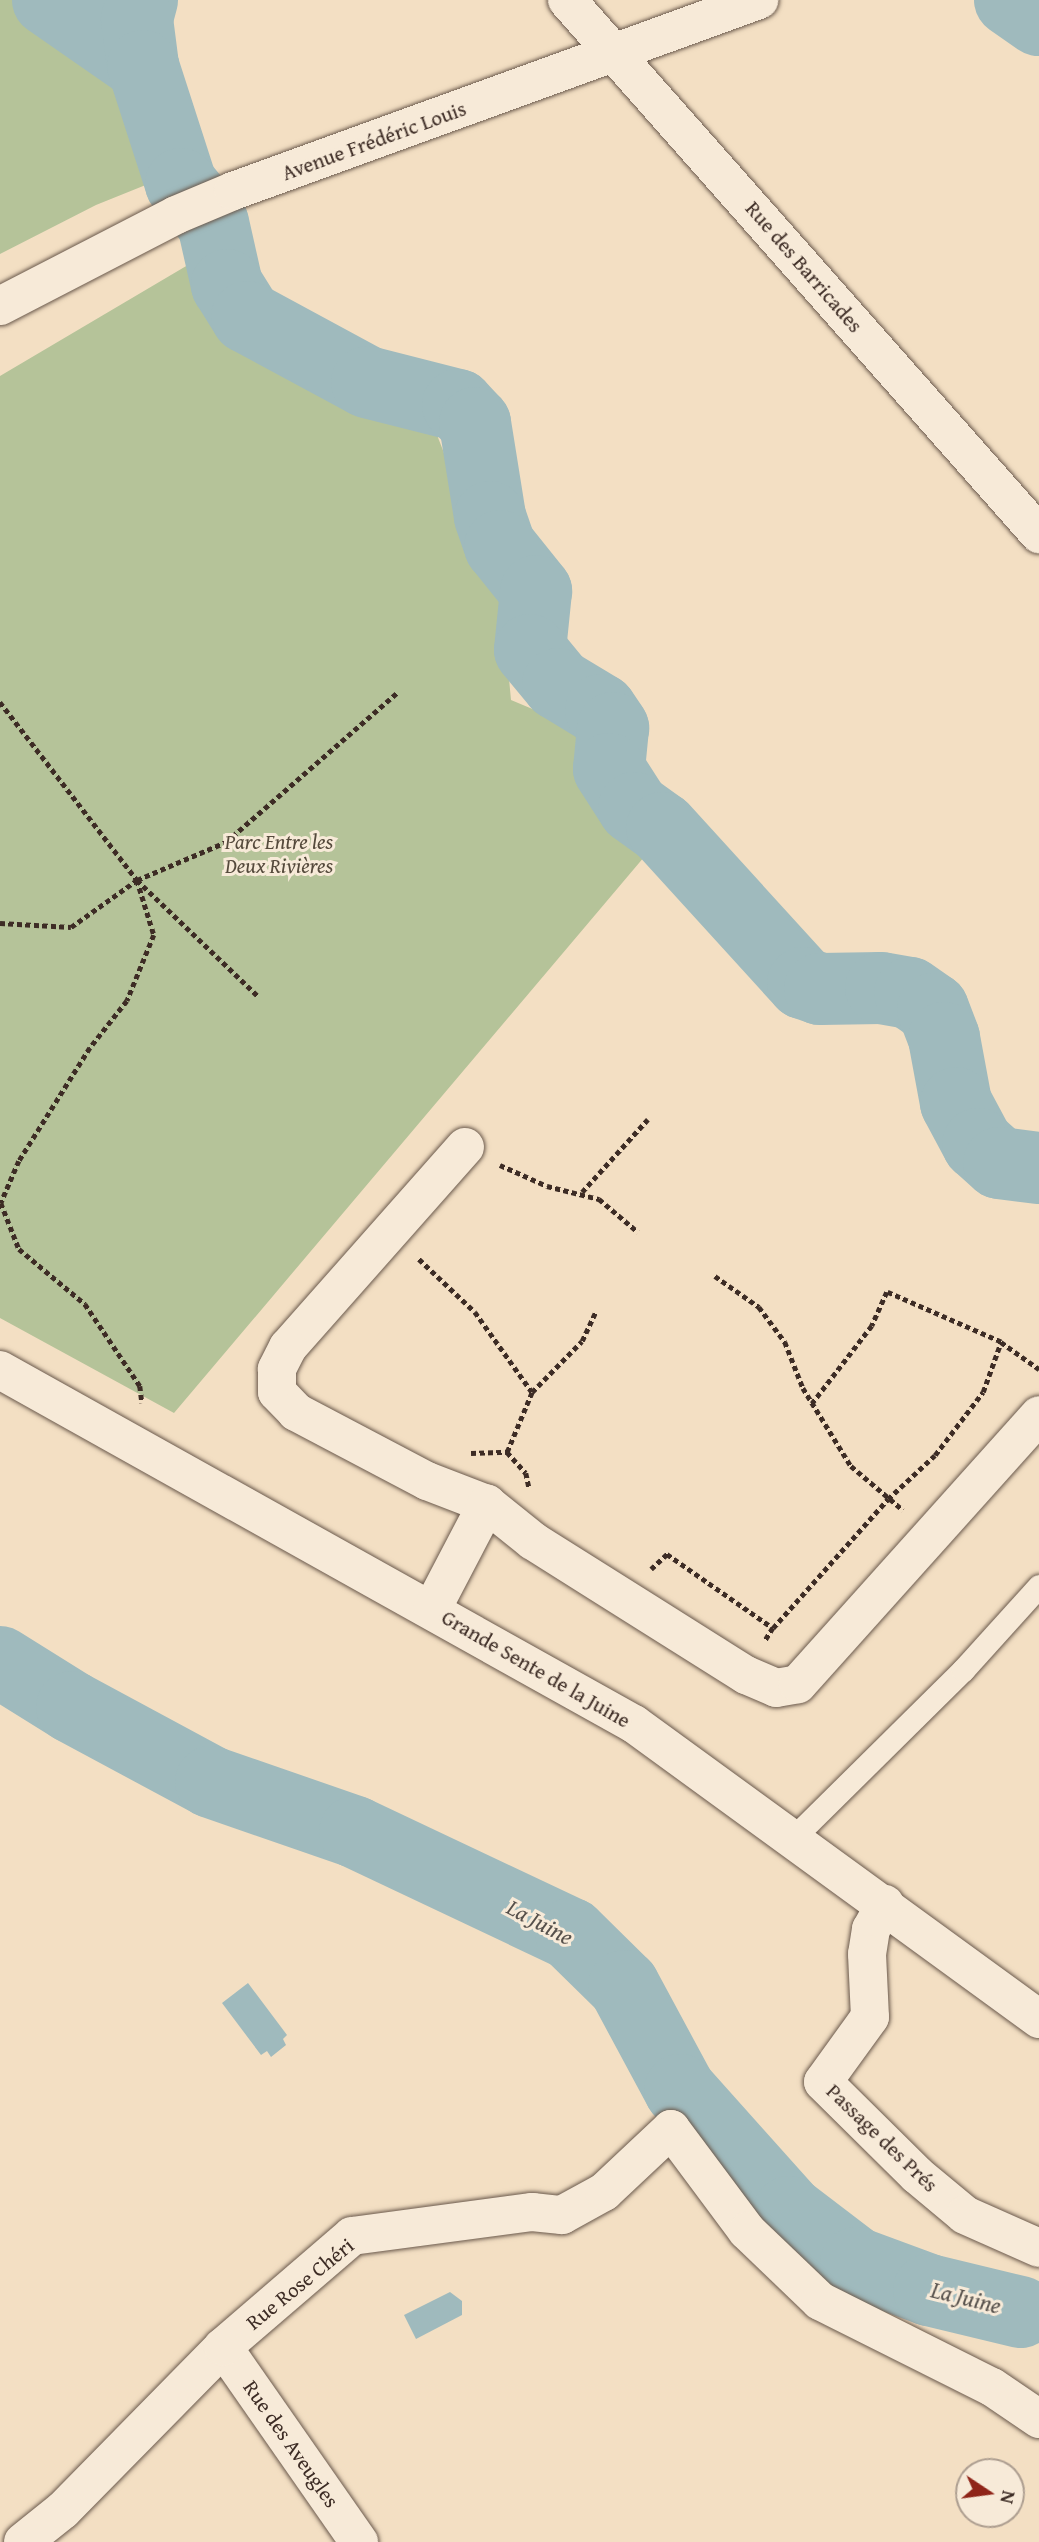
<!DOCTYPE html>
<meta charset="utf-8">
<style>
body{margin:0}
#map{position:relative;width:1039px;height:2542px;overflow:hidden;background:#f3dfc3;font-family:"Gentium Book Plus",serif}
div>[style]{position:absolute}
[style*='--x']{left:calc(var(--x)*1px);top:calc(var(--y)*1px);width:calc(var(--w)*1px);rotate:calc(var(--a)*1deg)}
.green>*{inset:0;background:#b5c399}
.water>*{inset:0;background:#9fbabd}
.river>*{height:72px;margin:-36px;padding:0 36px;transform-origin:36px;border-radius:36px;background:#9fbabd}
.path>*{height:4.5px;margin-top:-2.25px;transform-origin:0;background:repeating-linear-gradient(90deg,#3d2c25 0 5px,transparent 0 8.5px)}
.roads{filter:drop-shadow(0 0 2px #6a594c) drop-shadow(0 0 2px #6a594c)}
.lane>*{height:23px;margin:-11.5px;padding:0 11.5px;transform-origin:11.5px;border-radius:11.5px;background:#f7ead8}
.street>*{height:38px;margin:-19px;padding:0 19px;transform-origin:19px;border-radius:19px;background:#f7ead8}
span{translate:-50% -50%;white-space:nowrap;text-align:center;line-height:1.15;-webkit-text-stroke:6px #f7ead8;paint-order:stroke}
.street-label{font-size:21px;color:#3d2c25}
.park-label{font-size:21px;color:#554a3c;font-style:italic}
.water-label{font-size:23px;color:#56504b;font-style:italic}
.north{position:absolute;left:955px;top:2458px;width:70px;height:70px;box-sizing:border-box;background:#f7ead8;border:2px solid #ad9e90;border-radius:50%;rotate:103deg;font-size:19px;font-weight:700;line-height:28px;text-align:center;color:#3d2c25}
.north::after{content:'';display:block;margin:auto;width:24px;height:32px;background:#8f2418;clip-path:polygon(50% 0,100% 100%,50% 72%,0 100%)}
</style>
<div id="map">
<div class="green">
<i style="clip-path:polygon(0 0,129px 0,121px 32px,130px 84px,142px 100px,168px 176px,96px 205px,0 254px)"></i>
<i style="clip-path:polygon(193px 262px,210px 322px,345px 402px,432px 422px,502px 603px,511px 700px,573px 726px,602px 818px,650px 850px,174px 1413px,0 1318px,0 376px)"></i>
</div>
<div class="water">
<i style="clip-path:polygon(248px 1983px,287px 2035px,283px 2039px,286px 2045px,271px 2057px,267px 2051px,261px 2055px,222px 2003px)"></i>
<i style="clip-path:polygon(450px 2292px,462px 2301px,462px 2315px,416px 2339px,404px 2315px)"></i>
</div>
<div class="river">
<i style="--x:48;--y:0;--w:116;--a:34.8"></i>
<i style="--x:142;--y:0;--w:20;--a:105"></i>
<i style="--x:137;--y:19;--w:47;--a:82.7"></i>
<i style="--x:143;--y:66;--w:124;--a:72.1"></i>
<i style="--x:181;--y:184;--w:50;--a:50.6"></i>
<i style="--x:213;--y:223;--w:64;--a:77.3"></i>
<i style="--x:227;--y:285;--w:38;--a:58"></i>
<i style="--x:247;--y:317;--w:136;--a:28.4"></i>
<i style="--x:367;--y:382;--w:94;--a:14.2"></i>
<i style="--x:458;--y:405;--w:25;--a:47"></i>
<i style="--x:475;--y:423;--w:95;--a:80.9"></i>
<i style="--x:490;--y:517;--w:31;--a:71"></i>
<i style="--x:500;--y:546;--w:58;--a:51.3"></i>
<i style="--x:536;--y:591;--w:59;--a:95.8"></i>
<i style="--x:530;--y:650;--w:44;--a:50.5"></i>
<i style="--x:558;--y:684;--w:50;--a:31.2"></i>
<i style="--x:601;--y:710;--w:22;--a:56"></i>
<i style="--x:613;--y:728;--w:41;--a:95.6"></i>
<i style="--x:609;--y:769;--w:46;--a:57.3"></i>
<i style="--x:634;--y:808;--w:34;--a:36"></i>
<i style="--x:662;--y:828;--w:210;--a:47.7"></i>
<i style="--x:803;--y:983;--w:18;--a:19"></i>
<i style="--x:820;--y:989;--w:61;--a:-0.9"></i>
<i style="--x:881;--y:988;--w:29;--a:10"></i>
<i style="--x:910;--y:993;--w:28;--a:35"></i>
<i style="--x:933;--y:1009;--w:31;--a:69"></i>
<i style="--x:944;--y:1038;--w:66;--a:79.5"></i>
<i style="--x:956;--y:1103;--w:47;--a:61.8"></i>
<i style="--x:978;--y:1144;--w:28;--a:42"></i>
<i style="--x:999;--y:1163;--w:40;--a:7.1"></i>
<i style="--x:1010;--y:0;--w:35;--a:35"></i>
<i style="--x:0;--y:1662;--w:85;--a:32"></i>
<i style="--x:72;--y:1707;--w:158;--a:28.3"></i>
<i style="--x:211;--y:1782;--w:152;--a:19.1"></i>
<i style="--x:355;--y:1832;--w:239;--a:25.3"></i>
<i style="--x:571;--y:1934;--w:74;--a:44.5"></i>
<i style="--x:624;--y:1986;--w:118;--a:61.7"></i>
<i style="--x:680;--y:2090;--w:164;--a:48.2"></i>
<i style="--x:789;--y:2212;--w:84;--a:37.3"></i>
<i style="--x:856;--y:2263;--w:78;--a:20.3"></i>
<i style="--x:929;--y:2290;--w:94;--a:13.6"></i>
</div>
<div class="path">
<i style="--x:0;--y:702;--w:225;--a:52.4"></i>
<i style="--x:137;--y:880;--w:97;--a:-23.1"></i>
<i style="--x:226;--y:842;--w:227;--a:-41.1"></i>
<i style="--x:137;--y:880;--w:58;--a:72.8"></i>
<i style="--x:154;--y:935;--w:71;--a:112.2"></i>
<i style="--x:127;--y:1001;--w:60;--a:128.2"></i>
<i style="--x:90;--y:1048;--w:133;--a:122.1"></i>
<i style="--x:19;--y:1161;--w:46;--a:113.2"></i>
<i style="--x:1;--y:1203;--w:49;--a:68.6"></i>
<i style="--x:19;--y:1249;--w:86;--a:39.8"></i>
<i style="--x:85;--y:1304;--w:99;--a:56.1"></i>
<i style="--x:140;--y:1386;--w:17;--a:83"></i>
<i style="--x:0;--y:923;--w:71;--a:3.2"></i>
<i style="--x:71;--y:927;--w:81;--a:-35.5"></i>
<i style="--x:137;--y:880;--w:168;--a:43.8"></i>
<i style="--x:500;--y:1165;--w:51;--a:24.1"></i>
<i style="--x:547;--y:1186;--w:54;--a:14"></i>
<i style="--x:599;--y:1199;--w:51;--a:40.2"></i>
<i style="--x:582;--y:1192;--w:98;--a:-47.9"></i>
<i style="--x:419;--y:1259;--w:77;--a:43.4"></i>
<i style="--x:475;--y:1312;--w:98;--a:54.5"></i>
<i style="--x:715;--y:1276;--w:54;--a:35.2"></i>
<i style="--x:759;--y:1307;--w:44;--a:53.4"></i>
<i style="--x:785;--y:1342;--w:49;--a:68.6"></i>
<i style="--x:803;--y:1388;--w:92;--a:58.4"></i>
<i style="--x:851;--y:1466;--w:68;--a:40.2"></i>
<i style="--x:1001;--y:1342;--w:47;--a:35.4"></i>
<i style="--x:507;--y:1452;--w:65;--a:-67.4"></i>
<i style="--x:532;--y:1392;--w:71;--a:-45.6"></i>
<i style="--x:582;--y:1341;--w:31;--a:-65"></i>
<i style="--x:471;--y:1453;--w:36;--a:-2"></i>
<i style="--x:507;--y:1452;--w:28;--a:48"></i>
<i style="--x:526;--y:1473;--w:14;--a:78"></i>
<i style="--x:651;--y:1569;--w:22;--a:-43"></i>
<i style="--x:667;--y:1554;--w:129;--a:34.9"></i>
<i style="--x:773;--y:1628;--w:15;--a:122"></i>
<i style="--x:773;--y:1628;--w:173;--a:-48.3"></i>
<i style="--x:888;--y:1499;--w:64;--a:-43.1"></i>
<i style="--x:935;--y:1455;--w:79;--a:-52.7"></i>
<i style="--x:983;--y:1392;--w:53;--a:-70.2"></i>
<i style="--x:1001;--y:1342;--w:124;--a:-156.3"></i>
<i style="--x:887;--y:1292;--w:37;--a:114"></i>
<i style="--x:872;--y:1326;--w:98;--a:127.6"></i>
</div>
<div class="roads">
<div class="lane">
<i style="--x:793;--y:1838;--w:239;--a:-44.7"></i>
<i style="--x:963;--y:1670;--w:113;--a:-47.9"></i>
</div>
<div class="street">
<i style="--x:567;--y:0;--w:713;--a:48.53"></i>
<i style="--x:0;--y:306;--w:198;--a:-27.3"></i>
<i style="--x:176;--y:215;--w:62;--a:-22.8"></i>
<i style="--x:233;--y:191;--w:560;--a:-19.96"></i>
<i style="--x:465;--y:1147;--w:267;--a:131.5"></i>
<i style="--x:288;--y:1347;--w:25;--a:117"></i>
<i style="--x:277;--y:1369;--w:23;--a:90"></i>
<i style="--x:277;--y:1392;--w:28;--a:46"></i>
<i style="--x:296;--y:1412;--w:148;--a:27.8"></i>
<i style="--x:427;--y:1481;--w:64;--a:21"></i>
<i style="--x:487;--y:1504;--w:59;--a:38.8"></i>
<i style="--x:533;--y:1541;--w:252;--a:32.2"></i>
<i style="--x:746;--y:1675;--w:33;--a:23"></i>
<i style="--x:776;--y:1688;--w:22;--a:-10"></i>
<i style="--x:798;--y:1684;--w:361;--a:-48.1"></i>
<i style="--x:0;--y:1370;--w:726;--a:29.18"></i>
<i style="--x:634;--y:1724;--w:501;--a:36.07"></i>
<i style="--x:432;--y:1609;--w:119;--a:-62.4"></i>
<i style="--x:885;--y:1904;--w:29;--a:119"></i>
<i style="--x:871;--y:1929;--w:25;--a:99"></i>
<i style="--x:867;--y:1954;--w:63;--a:87.3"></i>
<i style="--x:870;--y:2017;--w:80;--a:125.9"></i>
<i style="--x:823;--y:2082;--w:132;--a:44.7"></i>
<i style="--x:917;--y:2175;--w:62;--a:39.8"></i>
<i style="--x:965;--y:2215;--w:81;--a:24"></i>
<i style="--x:223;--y:2347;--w:238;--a:55.1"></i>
<i style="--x:23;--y:2542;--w:51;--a:-38.7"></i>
<i style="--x:63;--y:2510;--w:228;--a:-45.5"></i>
<i style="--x:223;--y:2347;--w:170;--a:-40.7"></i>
<i style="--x:352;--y:2236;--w:182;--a:-7.6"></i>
<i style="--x:532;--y:2212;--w:30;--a:6"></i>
<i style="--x:562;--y:2215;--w:48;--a:-28.7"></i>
<i style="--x:604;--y:2192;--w:92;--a:-43.2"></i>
<i style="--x:671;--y:2129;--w:127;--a:53.3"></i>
<i style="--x:747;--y:2231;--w:101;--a:43.8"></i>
<i style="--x:820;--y:2301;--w:192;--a:26.6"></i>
<i style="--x:992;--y:2387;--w:57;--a:34.2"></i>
</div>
</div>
<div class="street-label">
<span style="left:374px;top:141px;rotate:-20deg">Avenue Frédéric Louis</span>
<span style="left:804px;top:267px;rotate:49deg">Rue des Barricades</span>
<span style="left:536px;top:1669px;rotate:30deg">Grande Sente de la Juine</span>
<span style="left:882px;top:2138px;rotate:44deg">Passage des Prés</span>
<span style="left:300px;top:2284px;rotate:-39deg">Rue Rose Chéri</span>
<span style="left:291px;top:2444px;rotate:55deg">Rue des Aveugles</span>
</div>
<div class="park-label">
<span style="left:279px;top:854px">Parc Entre les<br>Deux Rivières</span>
</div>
<div class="water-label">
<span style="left:540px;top:1922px;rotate:28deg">La Juine</span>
<span style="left:966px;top:2298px;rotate:14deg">La Juine</span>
</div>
<div class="north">N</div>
</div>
